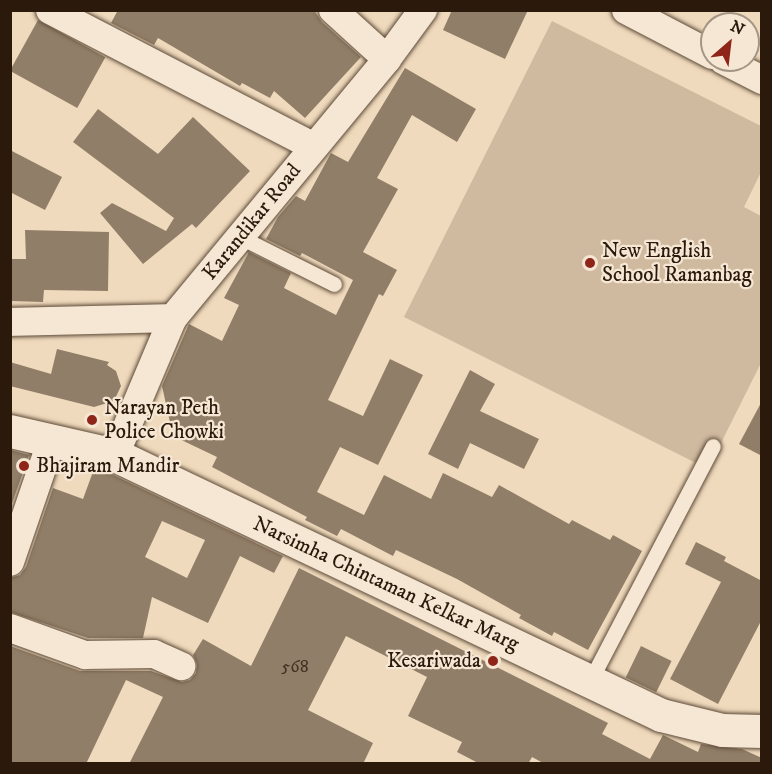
<!DOCTYPE html>
<style>
body{margin:0}
#map{position:relative;width:772px;height:774px;overflow:hidden;background:#f0dabd;font-family:"IM FELL DW Pica",serif}
div>[style]{position:absolute}
[style*='--x']{left:calc(var(--x)*1px);top:calc(var(--y)*1px);width:calc(var(--w)*1px);rotate:calc(var(--a)*1deg)}
.green>*{inset:0;background:#cfb99f}
.building>*{inset:0;background:#917e68;transform-origin:0 0}
.roads{filter:drop-shadow(0 0 2px #5c4a38) drop-shadow(0 0 2px #5c4a38)}
.lane>*{height:15px;margin:-7.5px;padding:0 7.5px;transform-origin:7.5px;border-radius:7.5px;background:#f5e7d4}
.street>*{height:28px;margin:-14px;padding:0 14px;transform-origin:14px;border-radius:14px;background:#f5e7d4}
.secondary>*{height:33px;margin:-16.5px;padding:0 16.5px;transform-origin:16.5px;border-radius:16.5px;background:#f5e7d4}
.dots>*{width:16px;height:16px;translate:-50% -50%;box-sizing:border-box;border:3px solid #f5e7d4;border-radius:50%}
span{translate:-50% -50%;white-space:nowrap;text-align:center;line-height:1.15;-webkit-text-stroke:4.5px #f5e7d4;paint-order:stroke}
.number-label{font-size:18px;color:#432}
.number-label span{-webkit-text-stroke-width:0}
.street-label{font-size:21px;color:#2b1a0b}
.poi-label{font-size:21px;color:#2b1a0b}
.left{translate:0 -50%;text-align:left}
.right{translate:-100% -50%;text-align:right}
.frame{position:absolute;inset:0;border:12px solid #2b1a0b;pointer-events:none}
.north{position:absolute;left:700px;top:12px;width:60px;height:60px;box-sizing:border-box;background:#f5e7d4;border:2px solid #a49584;border-radius:50%;rotate:28deg;font-size:16px;font-weight:700;line-height:24px;text-align:center;color:#2b1a0b}
.north::after{content:'';display:block;margin:auto;width:21px;height:27px;background:#8f2418;clip-path:polygon(50% 0,100% 100%,50% 72%,0 100%)}
</style>
<div id="map">
<div class="green">
<i style="clip-path:polygon(552px 21px,761px 126px,761px 172px,744px 207px,761px 216px,761px 363px,708px 469px,404px 317px)"></i>
</div>
<div class="building">
<i style="clip-path:polygon(118px 10px,314px 10px,322px 22px,361px 57px,305px 118px,274px 91px,270px 98px,242px 83px,240px 86px,158px 38px,154px 45px,111px 23px)"></i>
<i style="clip-path:polygon(452px 10px,528px 10px,505px 59px,443px 30px)"></i>
<i style="left:38px;top:20px;width:77px;height:58px;rotate:29deg"></i>
<i style="clip-path:polygon(405px 68px,476px 109px,457px 142px,412px 115px,377px 178px,398px 189px,363px 252px,397px 270px,383px 296px,379px 294px,328px 400px,363px 416px,390px 359px,423px 375px,378px 465px,340px 447px,317px 492px,364px 515px,384px 475px,431px 499px,443px 473px,492px 497px,499px 485px,569px 524px,572px 520px,610px 540px,613px 535px,642px 551px,588px 650px,554px 632px,552px 636px,519px 618px,521px 615px,457px 579px,396px 550px,393px 556px,341px 529px,337px 536px,305px 520px,307px 517px,212px 467px,217px 457px,173px 436px,162px 386px,189px 324px,222px 341px,239px 305px,224px 298px,249px 252px,291px 273px,284px 288px,336px 315px,353px 280px,302px 253px,300px 256px,266px 239px,278px 217px,296px 196px,305px 201px,331px 153px,348px 162px)"></i>
<i style="clip-path:polygon(98px 109px,158px 154px,193px 117px,250px 171px,196px 228px,192px 224px,143px 264px,100px 213px,112px 203px,166px 231px,174px 218px,73px 142px)"></i>
<i style="clip-path:polygon(10px 150px,62px 177px,45px 210px,10px 192px)"></i>
<i style="clip-path:polygon(25px 230px,109px 232px,108px 291px,44px 290px,43px 302px,10px 301px,10px 259px,26px 259px)"></i>
<i style="clip-path:polygon(57px 349px,109px 362px,107px 365px,116px 371px,121px 386px,114px 401px,94px 407px,10px 386px,10px 362px,51px 374px)"></i>
<i style="clip-path:polygon(470px 370px,495px 384px,480px 411px,539px 439px,524px 469px,470px 443px,458px 469px,428px 454px)"></i>
<i style="clip-path:polygon(762px 401px,762px 456px,739px 444px)"></i>
<i style="clip-path:polygon(10px 450px,29px 455px,10px 509px)"></i>
<i style="clip-path:polygon(evenodd,94px 469px,109px 473px,283px 556px,274px 573px,240px 556px,208px 623px,152px 597px,143px 638px,88px 638px,10px 612px,10px 578px,20px 575px,26px 567px,53px 488px,83px 499px,94px 469px,162px 521px,205px 540px,187px 578px,145px 557px,162px 521px)"></i>
<i style="clip-path:polygon(696px 542px,726px 557px,724px 561px,762px 581px,762px 619px,718px 704px,670px 679px,721px 582px,685px 564px)"></i>
<i style="clip-path:polygon(299px 568px,608px 723px,602px 734px,650px 759px,663px 735px,698px 752px,701px 744px,742px 749px,762px 758px,762px 764px,545px 764px,532px 757px,528px 764px,480px 764px,457px 752px,462px 742px,408px 716px,427px 677px,346px 636px,308px 710px,373px 743px,363px 764px,129px 764px,163px 697px,126px 680px,86px 764px,10px 764px,10px 646px,80px 671px,151px 671px,182px 682px,190px 680px,196px 673px,197px 664px,193px 655px,203px 639px,251px 666px)"></i>
<i style="left:641px;top:646px;width:34px;height:35px;rotate:26deg"></i>
</div>
<div class="roads">
<div class="lane">
<i style="--x:240;--y:237;--w:105;--a:26.6"></i>
<i style="--x:590;--y:681;--w:265;--a:-62.4"></i>
</div>
<div class="street">
<i style="--x:50;--y:10;--w:297;--a:27.4"></i>
<i style="--x:333;--y:10;--w:73;--a:42.2"></i>
<i style="--x:626;--y:10;--w:97;--a:27.6"></i>
<i style="--x:723;--y:60;--w:44;--a:27.1"></i>
<i style="--x:10;--y:322;--w:163;--a:-1.4"></i>
<i style="--x:115;--y:455;--w:149;--a:-67.1"></i>
<i style="--x:173;--y:318;--w:336;--a:-50.4"></i>
<i style="--x:387;--y:59;--w:61;--a:-53.7"></i>
<i style="--x:10;--y:562;--w:130;--a:-71.1"></i>
<i style="--x:10;--y:628;--w:80;--a:19.8"></i>
<i style="--x:85;--y:655;--w:69;--a:-0.8"></i>
<i style="--x:154;--y:654;--w:30;--a:24"></i>
</div>
<div class="secondary">
<i style="--x:10;--y:431;--w:108;--a:12.9"></i>
<i style="--x:115;--y:455;--w:605;--a:25.46"></i>
<i style="--x:661;--y:715;--w:63;--a:13.8"></i>
<i style="--x:722;--y:730;--w:40;--a:1.4"></i>
</div>
</div>
<div class="dots">
<i style="left:590px;top:263px;background:#8f2418"></i>
<i style="left:92px;top:420px;background:#8f2418"></i>
<i style="left:24px;top:466px;background:#8f2418"></i>
<i style="left:493px;top:661px;background:#8f2418"></i>
</div>
<div class="number-label">
<span style="left:295px;top:667px">568</span>
</div>
<div class="street-label">
<span style="left:252px;top:222px;rotate:-51deg">Karandikar Road</span>
<span style="left:386px;top:584px;rotate:25deg">Narsimha Chintaman Kelkar Marg</span>
</div>
<div class="poi-label">
<span class="left" style="left:602px;top:263px">New English<br>School Ramanbag</span>
<span class="left" style="left:104px;top:420px">Narayan Peth<br>Police Chowki</span>
<span class="left" style="left:36px;top:466px">Bhajiram Mandir</span>
<span class="right" style="left:481px;top:661px">Kesariwada</span>
</div>
<div class="frame"></div>
<div class="north">N</div>
</div>
